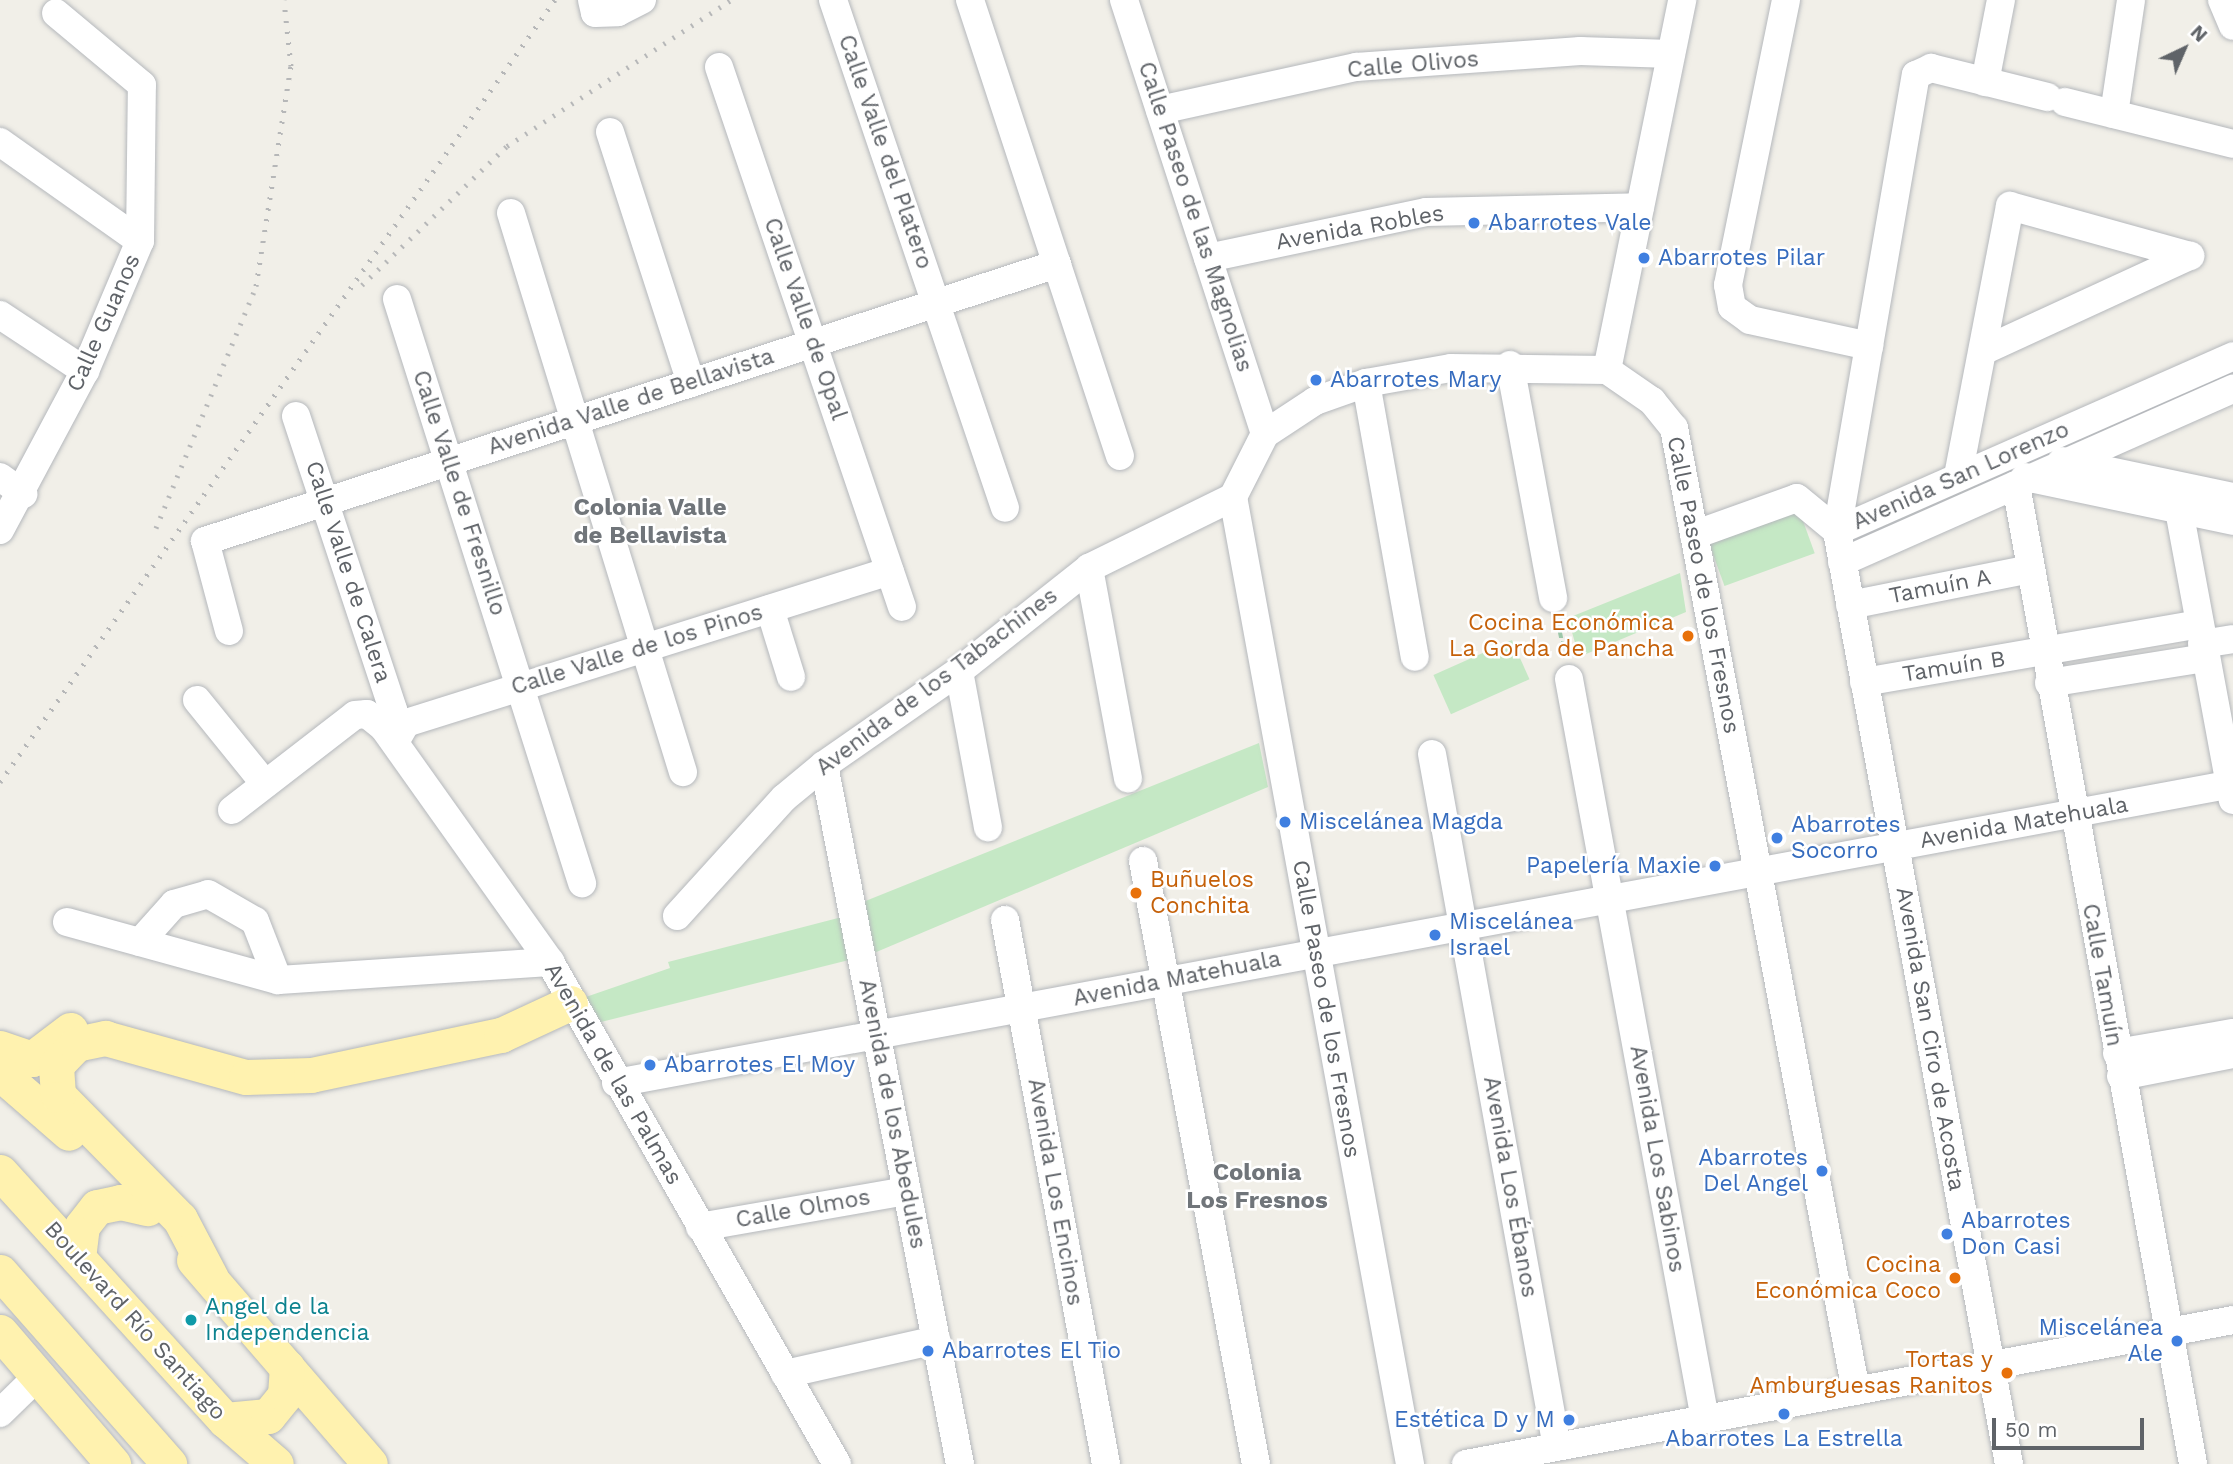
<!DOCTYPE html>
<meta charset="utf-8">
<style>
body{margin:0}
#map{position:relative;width:2233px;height:1464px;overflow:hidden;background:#f1efe8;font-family:"Work Sans",sans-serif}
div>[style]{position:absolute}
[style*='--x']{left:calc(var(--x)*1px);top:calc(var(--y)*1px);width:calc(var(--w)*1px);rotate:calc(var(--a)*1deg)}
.green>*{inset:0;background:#c5e8c5;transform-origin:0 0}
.path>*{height:3.5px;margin-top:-1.75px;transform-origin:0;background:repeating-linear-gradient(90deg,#9cc7a9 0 7px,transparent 0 10.5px)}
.roads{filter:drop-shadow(0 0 2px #b5b8bc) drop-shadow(0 0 2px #b5b8bc)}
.minor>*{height:28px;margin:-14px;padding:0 14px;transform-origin:14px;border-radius:14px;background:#fff}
.major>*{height:35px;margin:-17.5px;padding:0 17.5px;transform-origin:17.5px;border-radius:17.5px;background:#fff2af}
.rail>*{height:5px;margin-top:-2.5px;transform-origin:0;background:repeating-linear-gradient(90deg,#b6b7b8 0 2px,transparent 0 11px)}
.dots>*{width:19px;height:19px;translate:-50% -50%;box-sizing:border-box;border:4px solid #fff;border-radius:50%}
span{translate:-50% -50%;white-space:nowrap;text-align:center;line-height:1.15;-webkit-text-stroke:5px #fff;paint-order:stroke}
.street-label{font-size:23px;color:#5f6368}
.shop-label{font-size:23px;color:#366cbe}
.left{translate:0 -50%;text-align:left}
.right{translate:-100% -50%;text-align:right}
.food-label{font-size:23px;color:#c56008}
.culture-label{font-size:23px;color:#0d838f}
.neighbourhood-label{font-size:24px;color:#70757a;font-weight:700}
.north{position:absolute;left:2149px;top:14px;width:70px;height:70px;-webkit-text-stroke:5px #fff;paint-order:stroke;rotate:44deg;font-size:19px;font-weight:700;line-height:28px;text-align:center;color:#5f6368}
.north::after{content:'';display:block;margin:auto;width:24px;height:32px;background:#5f6368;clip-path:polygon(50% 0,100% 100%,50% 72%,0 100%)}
.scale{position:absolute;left:1992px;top:1418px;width:152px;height:32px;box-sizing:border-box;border:4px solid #5f6368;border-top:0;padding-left:9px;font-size:21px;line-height:24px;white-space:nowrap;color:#5f6368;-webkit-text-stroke:5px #fff;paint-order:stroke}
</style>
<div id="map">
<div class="green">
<i style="left:1799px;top:510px;width:46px;height:96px;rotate:70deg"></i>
<i style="clip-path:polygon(1680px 573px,1686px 612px,1579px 657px,1568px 618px)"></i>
<i style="left:1512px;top:640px;width:43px;height:86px;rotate:66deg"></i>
<i style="clip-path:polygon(1259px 743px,1268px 787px,874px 953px,863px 902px)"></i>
<i style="clip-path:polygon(842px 917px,853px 959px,593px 1024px,580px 999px,670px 968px,668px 962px)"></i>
</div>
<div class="path">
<i style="--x:1558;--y:621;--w:38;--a:79"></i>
</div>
<div class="roads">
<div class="minor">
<i style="--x:592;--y:0;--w:13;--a:77"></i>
<i style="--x:595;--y:13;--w:23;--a:-2"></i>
<i style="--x:618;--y:12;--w:27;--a:-27"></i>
<i style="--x:833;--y:0;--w:536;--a:71.29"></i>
<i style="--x:970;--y:0;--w:480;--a:71.8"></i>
<i style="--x:1124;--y:0;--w:456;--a:72"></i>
<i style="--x:1786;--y:0;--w:291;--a:101.5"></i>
<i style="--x:1728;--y:285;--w:22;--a:80"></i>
<i style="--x:1732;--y:307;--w:22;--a:36"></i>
<i style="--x:1750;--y:320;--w:122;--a:12.3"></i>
<i style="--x:2222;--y:0;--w:28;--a:67"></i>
<i style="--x:719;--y:67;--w:570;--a:71.28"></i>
<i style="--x:1985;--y:82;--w:84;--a:-79"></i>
<i style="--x:2065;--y:102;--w:173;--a:14"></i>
<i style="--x:1160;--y:110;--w:201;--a:-12.4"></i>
<i style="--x:1356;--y:67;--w:225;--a:-4.1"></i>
<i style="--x:1580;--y:51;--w:91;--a:1.9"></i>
<i style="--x:2114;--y:114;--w:115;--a:-81.5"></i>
<i style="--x:610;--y:132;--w:264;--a:72.1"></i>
<i style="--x:0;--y:142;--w:171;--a:35.3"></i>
<i style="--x:511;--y:213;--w:585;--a:72.9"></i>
<i style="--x:1208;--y:258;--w:223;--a:-11.9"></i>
<i style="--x:1426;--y:212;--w:214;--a:-1.3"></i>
<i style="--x:397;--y:299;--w:613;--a:72.42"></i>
<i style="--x:0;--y:315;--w:102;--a:33.4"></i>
<i style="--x:1983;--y:351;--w:228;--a:-24.7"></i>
<i style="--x:1510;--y:365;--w:237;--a:79.5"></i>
<i style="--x:1607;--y:370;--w:378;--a:-78.5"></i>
<i style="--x:1366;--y:383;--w:278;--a:79.9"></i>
<i style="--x:296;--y:416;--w:310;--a:71.7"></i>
<i style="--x:393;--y:710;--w:20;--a:117"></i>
<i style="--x:2062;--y:461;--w:175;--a:11.9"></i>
<i style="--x:1958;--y:476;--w:275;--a:-79.1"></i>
<i style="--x:2010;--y:206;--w:187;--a:15.5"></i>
<i style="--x:0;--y:477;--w:29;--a:36"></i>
<i style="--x:2025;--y:477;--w:213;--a:11.9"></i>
<i style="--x:2016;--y:485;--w:995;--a:79.75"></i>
<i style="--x:2179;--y:510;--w:295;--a:79.5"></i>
<i style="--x:0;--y:530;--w:180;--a:-61.9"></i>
<i style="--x:85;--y:371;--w:141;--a:-67.1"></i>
<i style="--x:140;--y:241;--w:156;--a:-89.3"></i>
<i style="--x:142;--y:85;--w:112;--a:-140.1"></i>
<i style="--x:1837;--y:531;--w:433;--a:-23.8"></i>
<i style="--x:1694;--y:535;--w:109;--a:-19.8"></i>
<i style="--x:1797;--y:498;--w:52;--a:39.5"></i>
<i style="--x:1842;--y:562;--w:428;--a:-23.9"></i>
<i style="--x:1089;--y:568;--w:214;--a:79.5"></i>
<i style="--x:1850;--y:605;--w:184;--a:-11.3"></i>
<i style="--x:770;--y:609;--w:71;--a:72.8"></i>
<i style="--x:229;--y:631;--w:93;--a:-104.9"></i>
<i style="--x:205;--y:541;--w:896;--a:-18.01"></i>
<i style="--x:2202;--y:644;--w:31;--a:-9"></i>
<i style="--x:959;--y:671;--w:159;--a:79.5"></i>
<i style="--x:1569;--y:679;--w:752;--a:79.59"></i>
<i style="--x:1864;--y:682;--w:340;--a:-9.8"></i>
<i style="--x:2049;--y:683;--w:158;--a:-9.1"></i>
<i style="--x:197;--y:700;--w:108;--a:51"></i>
<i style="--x:395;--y:742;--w:22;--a:-60"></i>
<i style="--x:406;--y:723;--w:507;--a:-17.43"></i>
<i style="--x:1432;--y:754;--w:704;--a:79.78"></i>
<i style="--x:824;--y:765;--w:712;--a:78.99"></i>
<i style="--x:232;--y:810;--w:155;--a:-37.7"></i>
<i style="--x:355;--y:715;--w:12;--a:-5"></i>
<i style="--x:367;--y:714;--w:22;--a:39"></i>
<i style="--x:384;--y:728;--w:287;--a:54.6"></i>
<i style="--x:550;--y:962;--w:578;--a:60.24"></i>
<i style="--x:1143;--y:861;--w:613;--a:79.39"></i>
<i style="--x:677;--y:916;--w:159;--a:-47.8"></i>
<i style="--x:784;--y:798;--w:52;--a:-39.5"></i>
<i style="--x:824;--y:765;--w:165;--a:-34.8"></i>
<i style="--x:959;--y:671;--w:166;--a:-38.4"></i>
<i style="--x:1089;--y:568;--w:161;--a:-26.2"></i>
<i style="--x:1005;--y:920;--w:553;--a:79.48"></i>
<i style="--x:67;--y:922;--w:219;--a:15.4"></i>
<i style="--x:278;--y:980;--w:273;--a:-3.8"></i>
<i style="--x:140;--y:942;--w:51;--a:-48.2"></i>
<i style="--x:174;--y:904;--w:35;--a:-16"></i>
<i style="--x:208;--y:894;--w:54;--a:29.9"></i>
<i style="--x:255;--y:921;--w:63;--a:68.7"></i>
<i style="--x:2117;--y:1053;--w:118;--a:-9.8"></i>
<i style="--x:2121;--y:1076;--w:114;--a:-11.1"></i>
<i style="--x:616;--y:1083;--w:1644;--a:-10.48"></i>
<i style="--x:700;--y:1227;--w:210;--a:-9.9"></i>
<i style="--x:785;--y:1374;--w:155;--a:-12.7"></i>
<i style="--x:0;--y:1413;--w:56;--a:-44.3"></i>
<i style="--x:1410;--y:1464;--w:983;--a:-100.37"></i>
<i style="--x:1233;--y:497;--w:71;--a:-63.1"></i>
<i style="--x:1265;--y:434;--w:60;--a:-33.4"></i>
<i style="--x:1315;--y:401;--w:54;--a:-19.4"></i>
<i style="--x:1366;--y:383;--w:86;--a:-10"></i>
<i style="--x:1451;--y:368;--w:156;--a:0.7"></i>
<i style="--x:1607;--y:370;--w:55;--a:34.6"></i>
<i style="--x:1652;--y:401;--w:35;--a:51"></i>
<i style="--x:1674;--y:428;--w:980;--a:79.3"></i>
<i style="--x:1466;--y:1464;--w:780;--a:-10.63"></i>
<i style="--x:2009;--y:1464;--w:949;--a:-100.45"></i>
<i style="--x:1837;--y:531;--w:463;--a:-80.2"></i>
<i style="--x:1916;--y:75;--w:17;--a:-25"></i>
<i style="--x:1931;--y:68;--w:120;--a:14"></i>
</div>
<div class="major">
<i style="--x:0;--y:1048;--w:34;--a:19"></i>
<i style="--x:32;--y:1059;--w:48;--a:-37.3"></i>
<i style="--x:0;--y:1073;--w:91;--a:41"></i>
<i style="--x:0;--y:1172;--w:335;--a:47.8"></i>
<i style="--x:225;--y:1420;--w:67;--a:40.8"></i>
<i style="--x:78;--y:1258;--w:32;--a:-83"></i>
<i style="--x:82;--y:1226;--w:24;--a:-52"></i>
<i style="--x:97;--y:1207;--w:24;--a:-12"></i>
<i style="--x:120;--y:1202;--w:28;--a:13"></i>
<i style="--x:194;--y:1260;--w:269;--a:49.2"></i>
<i style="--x:0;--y:1272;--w:256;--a:48.6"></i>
<i style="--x:211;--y:1278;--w:67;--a:-117.7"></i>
<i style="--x:180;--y:1219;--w:174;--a:-134.5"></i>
<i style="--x:58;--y:1095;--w:30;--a:-94"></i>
<i style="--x:56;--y:1065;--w:29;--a:-46"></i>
<i style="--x:76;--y:1044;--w:30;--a:-12"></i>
<i style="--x:105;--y:1038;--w:146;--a:15.5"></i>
<i style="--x:246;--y:1077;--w:65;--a:-1.8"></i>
<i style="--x:311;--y:1075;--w:194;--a:-11.9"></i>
<i style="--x:501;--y:1035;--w:76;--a:-24.9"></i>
<i style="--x:0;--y:1332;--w:174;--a:49.4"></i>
<i style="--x:225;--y:1420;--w:43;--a:-5.3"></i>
<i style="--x:268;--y:1416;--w:27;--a:-51"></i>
<i style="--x:285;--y:1395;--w:28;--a:-86"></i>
</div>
</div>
<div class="rail">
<i style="--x:362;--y:285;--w:201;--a:-43.8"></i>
<i style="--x:507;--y:146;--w:267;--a:-33.1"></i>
<i style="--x:156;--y:528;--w:262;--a:-67.5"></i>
<i style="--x:256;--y:286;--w:223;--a:-81"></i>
<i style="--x:291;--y:66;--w:66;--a:-96.1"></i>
<i style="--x:0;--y:782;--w:959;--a:-54.64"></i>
</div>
<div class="dots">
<i style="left:1474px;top:223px;background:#3f7fe0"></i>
<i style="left:1644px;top:258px;background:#3f7fe0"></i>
<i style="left:1316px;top:380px;background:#3f7fe0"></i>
<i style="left:1688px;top:636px;background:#e8710a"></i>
<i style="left:1285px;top:822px;background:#3f7fe0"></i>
<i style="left:1777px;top:838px;background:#3f7fe0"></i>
<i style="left:1715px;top:866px;background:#3f7fe0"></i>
<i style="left:1136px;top:893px;background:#e8710a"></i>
<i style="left:1435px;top:935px;background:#3f7fe0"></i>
<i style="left:650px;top:1065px;background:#3f7fe0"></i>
<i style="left:1822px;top:1171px;background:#3f7fe0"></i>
<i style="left:1947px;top:1234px;background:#3f7fe0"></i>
<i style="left:1955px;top:1278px;background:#e8710a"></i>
<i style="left:191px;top:1320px;background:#0f9aa8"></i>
<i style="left:2177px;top:1341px;background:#3f7fe0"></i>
<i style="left:928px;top:1351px;background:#3f7fe0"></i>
<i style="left:2007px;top:1373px;background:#e8710a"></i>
<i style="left:1784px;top:1414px;background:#3f7fe0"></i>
<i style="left:1569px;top:1420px;background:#3f7fe0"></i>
</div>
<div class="street-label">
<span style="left:1413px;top:65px;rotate:-5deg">Calle Olivos</span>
<span style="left:885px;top:152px;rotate:71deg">Calle Valle del Platero</span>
<span style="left:1195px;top:217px;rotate:72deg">Calle Paseo de las Magnolias</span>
<span style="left:1360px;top:228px;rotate:-10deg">Avenida Robles</span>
<span style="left:805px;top:319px;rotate:71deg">Calle Valle de Opal</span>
<span style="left:104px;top:323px;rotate:-66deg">Calle Guanos</span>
<span style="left:631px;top:402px;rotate:-18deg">Avenida Valle de Bellavista</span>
<span style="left:1961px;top:476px;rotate:-24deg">Avenida San Lorenzo</span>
<span style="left:459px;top:493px;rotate:72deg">Calle Valle de Fresnillo</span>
<span style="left:348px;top:572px;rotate:72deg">Calle Valle de Calera</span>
<span style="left:1703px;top:585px;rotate:79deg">Calle Paseo de los Fresnos</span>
<span style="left:1940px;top:587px;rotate:-11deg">Tamuín A</span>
<span style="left:637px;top:650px;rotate:-17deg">Calle Valle de los Pinos</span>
<span style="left:1954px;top:667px;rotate:-9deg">Tamuín B</span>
<span style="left:937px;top:682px;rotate:-37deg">Avenida de los Tabachines</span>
<span style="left:2024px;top:823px;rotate:-10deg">Avenida Matehuala</span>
<span style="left:2102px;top:975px;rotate:80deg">Calle Tamuín</span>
<span style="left:1177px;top:979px;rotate:-11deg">Avenida Matehuala</span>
<span style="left:1326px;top:1009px;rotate:80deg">Calle Paseo de los Fresnos</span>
<span style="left:1930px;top:1039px;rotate:80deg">Avenida San Ciro de Acosta</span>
<span style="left:613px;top:1074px;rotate:60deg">Avenida de las Palmas</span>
<span style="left:892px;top:1114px;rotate:79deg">Avenida de los Abedules</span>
<span style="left:1657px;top:1159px;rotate:80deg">Avenida Los Sabinos</span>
<span style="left:1510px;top:1187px;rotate:80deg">Avenida Los Ébanos</span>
<span style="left:1055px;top:1192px;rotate:80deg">Avenida Los Encinos</span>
<span style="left:803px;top:1209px;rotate:-10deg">Calle Olmos</span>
<span style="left:135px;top:1321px;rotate:48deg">Boulevard Río Santiago</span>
</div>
<div class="shop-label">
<span class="left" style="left:1488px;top:223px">Abarrotes Vale</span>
<span class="left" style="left:1658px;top:258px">Abarrotes Pilar</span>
<span class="left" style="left:1330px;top:380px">Abarrotes Mary</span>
<span class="left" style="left:1299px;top:822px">Miscelánea Magda</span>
<span class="left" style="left:1791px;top:838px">Abarrotes<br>Socorro</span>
<span class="right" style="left:1701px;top:866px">Papelería Maxie</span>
<span class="left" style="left:1449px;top:935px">Miscelánea<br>Israel</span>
<span class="left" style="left:664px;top:1065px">Abarrotes El Moy</span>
<span class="right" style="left:1808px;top:1171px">Abarrotes<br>Del Angel</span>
<span class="left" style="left:1961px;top:1234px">Abarrotes<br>Don Casi</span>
<span class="right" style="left:2163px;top:1341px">Miscelánea<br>Ale</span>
<span class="left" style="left:942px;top:1351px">Abarrotes El Tio</span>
<span class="right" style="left:1555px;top:1420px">Estética D y M</span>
<span style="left:1784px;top:1439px">Abarrotes La Estrella</span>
</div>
<div class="food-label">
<span class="right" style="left:1674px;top:636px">Cocina Económica<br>La Gorda de Pancha</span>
<span class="left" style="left:1150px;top:893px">Buñuelos<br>Conchita</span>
<span class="right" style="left:1941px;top:1278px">Cocina<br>Económica Coco</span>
<span class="right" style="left:1993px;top:1373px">Tortas y<br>Amburguesas Ranitos</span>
</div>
<div class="culture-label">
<span class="left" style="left:205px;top:1320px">Angel de la<br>Independencia</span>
</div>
<div class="neighbourhood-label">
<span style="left:650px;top:522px">Colonia Valle<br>de Bellavista</span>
<span style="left:1257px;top:1187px">Colonia<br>Los Fresnos</span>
</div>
<div class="north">N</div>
<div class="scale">50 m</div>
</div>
